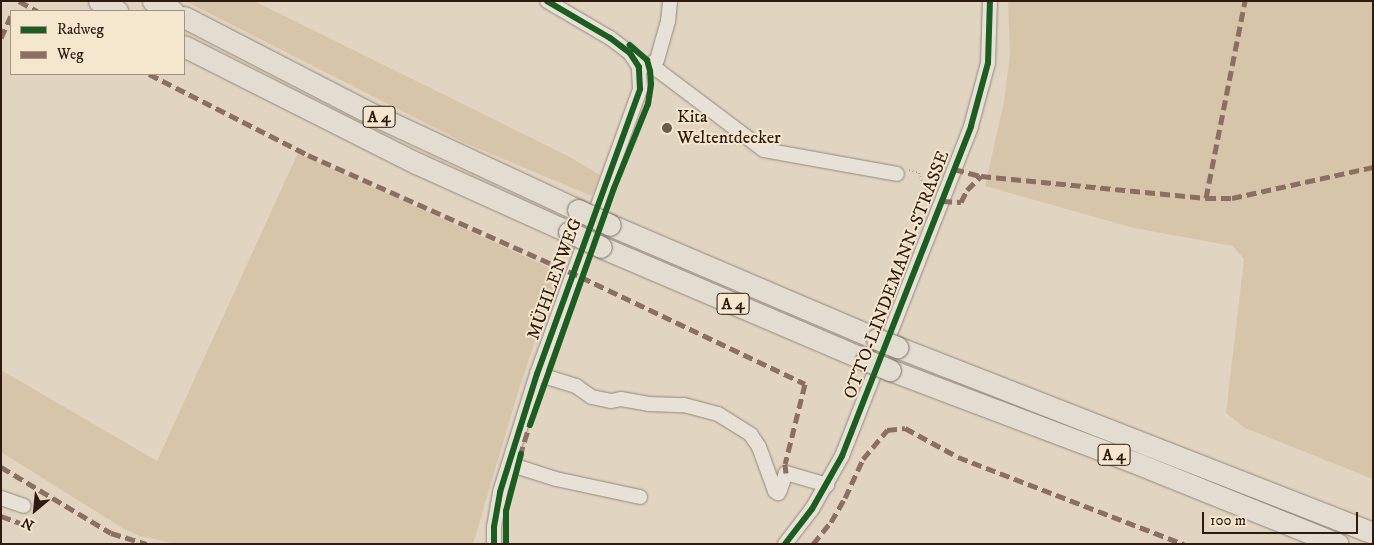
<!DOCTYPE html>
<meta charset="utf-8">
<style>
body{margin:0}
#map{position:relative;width:1374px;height:545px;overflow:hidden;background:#e1d4c1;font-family:"IM FELL DW Pica",serif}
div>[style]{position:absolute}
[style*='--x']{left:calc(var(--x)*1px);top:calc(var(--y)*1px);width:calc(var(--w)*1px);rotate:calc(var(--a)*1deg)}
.green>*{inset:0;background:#d7c5aa}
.path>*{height:2px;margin-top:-1px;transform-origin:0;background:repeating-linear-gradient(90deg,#a59e95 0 1px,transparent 0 3.5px)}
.roads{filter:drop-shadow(0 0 1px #92897c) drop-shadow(0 0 1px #92897c)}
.minor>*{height:14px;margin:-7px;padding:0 7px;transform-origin:7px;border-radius:7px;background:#e7e1d7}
.highway>*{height:21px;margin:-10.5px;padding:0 10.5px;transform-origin:10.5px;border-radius:10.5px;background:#e3dcd0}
.bridges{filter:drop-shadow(0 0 1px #796f65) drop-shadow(0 0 1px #796f65)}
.highway-bridge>*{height:21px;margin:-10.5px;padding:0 10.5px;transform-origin:10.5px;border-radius:10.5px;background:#e3dcd0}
.quiet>*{height:5px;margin-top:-2.5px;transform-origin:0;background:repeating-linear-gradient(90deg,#8d6e63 0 10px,transparent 0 15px)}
.cycleway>*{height:6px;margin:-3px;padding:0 3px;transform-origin:3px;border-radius:3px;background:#1b5e20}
.dots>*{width:14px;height:14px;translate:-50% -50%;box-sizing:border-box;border:2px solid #f5e6ce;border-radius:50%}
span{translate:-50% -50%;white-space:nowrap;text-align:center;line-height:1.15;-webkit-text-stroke:4px #f5e6ce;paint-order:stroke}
.shield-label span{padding:1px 4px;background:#f5e6ce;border:1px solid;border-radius:4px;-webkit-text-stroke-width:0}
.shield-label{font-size:16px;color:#2e1a0f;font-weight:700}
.poi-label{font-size:18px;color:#2e1a0f}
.left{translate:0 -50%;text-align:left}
.street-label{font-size:18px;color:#2e1a0f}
.frame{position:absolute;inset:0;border:2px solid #2e1a0f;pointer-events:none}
.legend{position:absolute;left:10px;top:10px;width:175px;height:65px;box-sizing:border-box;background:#f5e6ce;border:1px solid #a59482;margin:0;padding:6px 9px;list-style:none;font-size:15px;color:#2e1a0f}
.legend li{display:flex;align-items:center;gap:10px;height:25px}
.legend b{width:25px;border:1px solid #a59482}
.north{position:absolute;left:10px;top:485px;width:50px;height:50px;-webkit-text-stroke:4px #f5e6ce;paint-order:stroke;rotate:208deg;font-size:14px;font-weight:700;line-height:20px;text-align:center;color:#2e1a0f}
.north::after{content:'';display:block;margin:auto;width:18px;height:22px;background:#2e1a0f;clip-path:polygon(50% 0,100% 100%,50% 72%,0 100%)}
.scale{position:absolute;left:1202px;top:512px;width:156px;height:22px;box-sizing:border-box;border:2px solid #2e1a0f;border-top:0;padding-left:6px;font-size:15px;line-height:18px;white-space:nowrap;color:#2e1a0f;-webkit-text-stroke:4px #f5e6ce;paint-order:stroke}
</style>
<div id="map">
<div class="green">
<i style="clip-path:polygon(185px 1px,254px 1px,568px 156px,600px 175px,592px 196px,465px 143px)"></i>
<i style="clip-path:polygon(1008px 1px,1373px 1px,1373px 479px,1245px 428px,1226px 413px,1244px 259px,1233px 246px,1134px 228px,985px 186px,1004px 102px,1010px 55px)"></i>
<i style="clip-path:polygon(298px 153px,546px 266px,557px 277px,519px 389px,473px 544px,177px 544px,140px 536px,124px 529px,1px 452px,1px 370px,157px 461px)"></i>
</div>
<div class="path">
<i style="--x:909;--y:170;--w:10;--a:17"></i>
<i style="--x:919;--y:173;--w:20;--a:70"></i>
<i style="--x:926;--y:192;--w:7;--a:34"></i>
</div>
<div class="roads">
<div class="minor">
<i style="--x:649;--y:65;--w:9;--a:-32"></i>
<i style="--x:657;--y:60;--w:41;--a:-74.2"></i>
<i style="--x:668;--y:21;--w:20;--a:-84"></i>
<i style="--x:639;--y:67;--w:10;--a:-11"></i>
<i style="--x:649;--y:65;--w:12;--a:31"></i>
<i style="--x:659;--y:71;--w:131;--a:37"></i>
<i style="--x:764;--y:150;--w:135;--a:10.2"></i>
<i style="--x:537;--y:374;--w:41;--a:17.1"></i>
<i style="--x:576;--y:386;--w:19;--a:35"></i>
<i style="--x:592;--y:397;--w:19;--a:12"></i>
<i style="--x:611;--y:401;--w:10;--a:-11"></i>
<i style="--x:621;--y:399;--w:28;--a:10"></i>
<i style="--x:649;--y:404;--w:35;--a:2"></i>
<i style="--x:684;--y:405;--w:35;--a:15"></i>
<i style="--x:718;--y:414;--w:39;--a:32"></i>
<i style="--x:751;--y:435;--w:14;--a:56"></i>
<i style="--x:759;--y:447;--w:47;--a:70"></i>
<i style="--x:775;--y:491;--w:4;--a:34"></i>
<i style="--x:778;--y:493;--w:4;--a:-56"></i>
<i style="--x:780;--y:490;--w:18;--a:-71"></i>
<i style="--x:786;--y:473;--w:43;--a:16.3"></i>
<i style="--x:509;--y:464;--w:49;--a:17.7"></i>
<i style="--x:556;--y:479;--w:86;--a:12.1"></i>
<i style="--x:1;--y:498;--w:24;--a:19"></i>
<i style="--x:494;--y:544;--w:17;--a:-90"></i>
<i style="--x:494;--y:527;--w:36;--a:-80"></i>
<i style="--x:500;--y:492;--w:124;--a:-72.6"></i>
<i style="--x:537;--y:374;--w:303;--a:-70.1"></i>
<i style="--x:640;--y:89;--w:22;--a:-93"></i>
<i style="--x:639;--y:67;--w:17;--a:-123"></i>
<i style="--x:630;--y:53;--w:25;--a:-143"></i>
<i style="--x:610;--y:38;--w:73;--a:-149.6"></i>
<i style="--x:785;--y:544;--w:44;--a:-52.4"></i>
<i style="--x:812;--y:509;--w:61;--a:-60.5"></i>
<i style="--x:842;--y:456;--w:354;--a:-68.6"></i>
<i style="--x:971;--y:126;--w:65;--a:-74.9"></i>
<i style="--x:988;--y:63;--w:62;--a:-88.2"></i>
</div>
<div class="highway">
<i style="--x:99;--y:1;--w:21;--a:29"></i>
<i style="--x:153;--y:1;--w:22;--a:27"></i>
<i style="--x:184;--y:17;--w:214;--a:27.3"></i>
<i style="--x:374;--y:115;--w:225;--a:25"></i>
<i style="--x:184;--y:46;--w:260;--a:26.8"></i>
<i style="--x:416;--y:163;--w:168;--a:24.3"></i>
<i style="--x:610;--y:225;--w:290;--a:23.1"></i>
<i style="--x:601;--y:247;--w:288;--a:23.1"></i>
<i style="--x:897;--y:347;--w:511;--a:21.34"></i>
<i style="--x:890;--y:370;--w:268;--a:20.7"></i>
<i style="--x:1141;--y:465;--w:212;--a:21.9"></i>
</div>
</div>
<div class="bridges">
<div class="highway-bridge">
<i style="--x:578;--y:210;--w:35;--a:25"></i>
<i style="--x:569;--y:232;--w:35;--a:25"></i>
<i style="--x:877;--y:339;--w:22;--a:22"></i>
<i style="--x:866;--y:360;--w:26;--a:23"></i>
</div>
</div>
<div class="quiet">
<i style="--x:19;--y:1;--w:21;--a:29"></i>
<i style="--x:1;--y:38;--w:24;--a:-66"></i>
<i style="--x:149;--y:74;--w:178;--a:27"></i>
<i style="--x:308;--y:155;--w:299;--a:24.1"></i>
<i style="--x:581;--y:277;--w:248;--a:25.5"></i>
<i style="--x:805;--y:384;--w:82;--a:104"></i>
<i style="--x:785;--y:464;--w:9;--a:84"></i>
<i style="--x:954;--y:169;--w:28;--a:15"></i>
<i style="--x:981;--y:176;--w:226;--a:5.6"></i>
<i style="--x:1206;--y:198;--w:26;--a:0"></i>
<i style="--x:1232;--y:198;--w:144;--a:-12.4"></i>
<i style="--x:1206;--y:198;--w:201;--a:-78.8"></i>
<i style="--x:942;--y:201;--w:19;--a:3"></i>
<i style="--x:961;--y:202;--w:13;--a:-63"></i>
<i style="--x:967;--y:190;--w:20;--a:-45"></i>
<i style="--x:520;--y:456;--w:37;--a:-73"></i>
<i style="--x:1;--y:467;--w:128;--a:31"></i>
<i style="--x:111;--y:533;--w:37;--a:17"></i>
<i style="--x:1;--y:516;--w:20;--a:20"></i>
<i style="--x:813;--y:544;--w:28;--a:-51"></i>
<i style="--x:831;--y:522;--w:28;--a:-60"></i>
<i style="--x:845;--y:498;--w:43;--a:-65.2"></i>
<i style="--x:863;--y:459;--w:38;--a:-50"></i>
<i style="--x:887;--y:430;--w:18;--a:-6"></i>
<i style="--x:905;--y:428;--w:60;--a:28.7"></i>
<i style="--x:958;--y:457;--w:242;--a:21.1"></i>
</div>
<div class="cycleway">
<i style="--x:530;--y:425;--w:251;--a:-70.5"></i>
<i style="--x:614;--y:188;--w:91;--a:-68"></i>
<i style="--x:648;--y:104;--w:20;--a:-81"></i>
<i style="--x:651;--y:84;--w:13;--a:-94"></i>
<i style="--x:650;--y:71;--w:11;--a:-105"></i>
<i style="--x:647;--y:60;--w:23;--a:-139"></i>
<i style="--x:494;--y:544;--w:17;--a:-90"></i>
<i style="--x:494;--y:527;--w:36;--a:-80"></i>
<i style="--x:500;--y:492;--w:124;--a:-72.6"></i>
<i style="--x:537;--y:374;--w:303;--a:-70.1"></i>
<i style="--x:640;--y:89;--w:22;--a:-93"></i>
<i style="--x:639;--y:67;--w:17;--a:-123"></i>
<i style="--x:630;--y:53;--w:25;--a:-143"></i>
<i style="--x:610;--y:38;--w:73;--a:-149.6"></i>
<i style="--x:506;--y:544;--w:33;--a:-90"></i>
<i style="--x:506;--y:511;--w:59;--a:-75.3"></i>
<i style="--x:785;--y:544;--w:44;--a:-52.4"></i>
<i style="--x:812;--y:509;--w:61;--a:-60.5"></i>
<i style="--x:842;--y:456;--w:354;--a:-68.6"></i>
<i style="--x:971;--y:126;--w:65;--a:-74.9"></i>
<i style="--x:988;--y:63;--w:62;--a:-88.2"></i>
</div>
<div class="dots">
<i style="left:667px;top:128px;background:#6d5b4d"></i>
</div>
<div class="shield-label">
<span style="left:379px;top:117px">A 4</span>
<span style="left:733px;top:304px">A 4</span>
<span style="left:1114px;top:455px">A 4</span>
</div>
<div class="poi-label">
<span class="left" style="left:677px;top:128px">Kita<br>Weltentdecker</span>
</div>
<div class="street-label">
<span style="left:897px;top:275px;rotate:-69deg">OTTO-LINDEMANN-STRASSE</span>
<span style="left:555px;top:279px;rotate:-70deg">MÜHLENWEG</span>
</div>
<div class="frame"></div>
<ul class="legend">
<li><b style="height:6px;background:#1b5e20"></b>Radweg</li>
<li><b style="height:6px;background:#8d6e63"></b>Weg</li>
</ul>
<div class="north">N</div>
<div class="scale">100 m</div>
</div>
